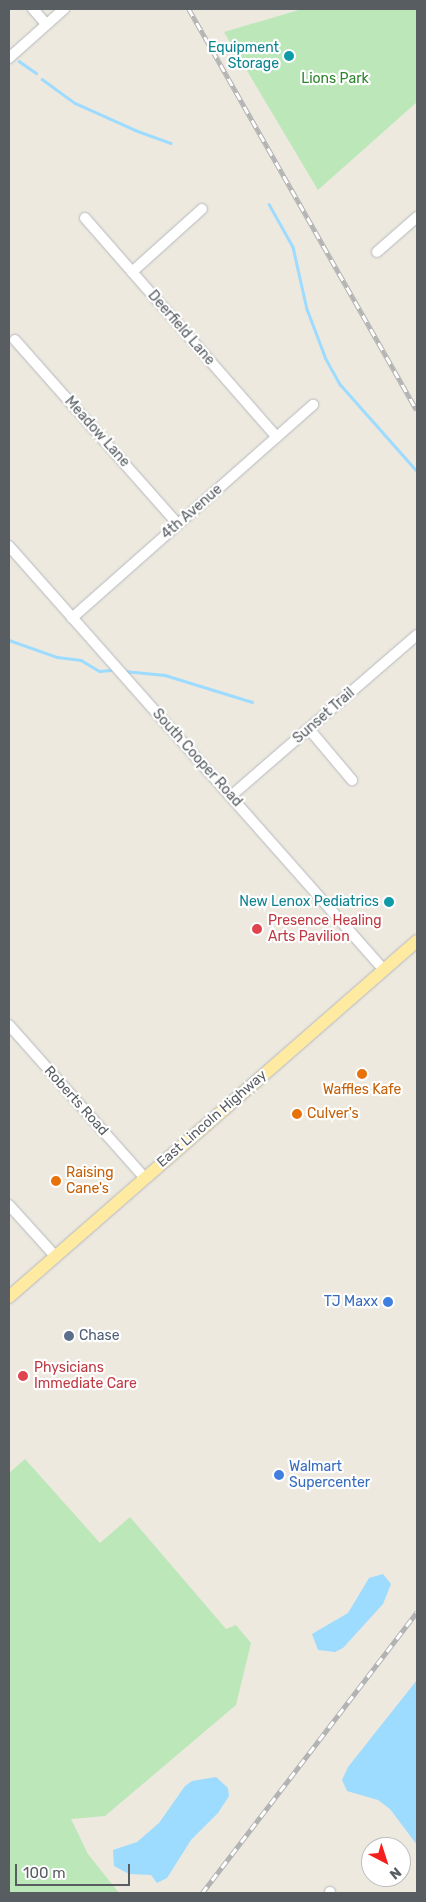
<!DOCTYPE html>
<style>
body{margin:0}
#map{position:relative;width:426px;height:1902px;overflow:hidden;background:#ede9df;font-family:Rubik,sans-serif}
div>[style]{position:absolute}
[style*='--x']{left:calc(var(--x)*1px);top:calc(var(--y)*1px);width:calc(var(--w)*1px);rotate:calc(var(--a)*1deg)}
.green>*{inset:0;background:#bce7b9}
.water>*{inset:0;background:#9ddbff}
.stream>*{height:2.5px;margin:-1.25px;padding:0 1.25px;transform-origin:1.25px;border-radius:1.25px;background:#9ddbff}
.roads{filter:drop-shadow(0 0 1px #b5b9be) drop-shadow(0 0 1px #b5b9be)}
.minor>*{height:10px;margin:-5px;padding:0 5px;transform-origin:5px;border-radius:5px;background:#fff}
.major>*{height:12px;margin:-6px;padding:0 6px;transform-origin:6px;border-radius:6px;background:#ffeaa2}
.rail>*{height:4.5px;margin-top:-2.25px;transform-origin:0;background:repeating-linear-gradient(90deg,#fff 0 8px,#b2b3b3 0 16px);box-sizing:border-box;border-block:1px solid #b2b3b3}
.dots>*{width:14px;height:14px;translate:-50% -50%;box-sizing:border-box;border:2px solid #fff;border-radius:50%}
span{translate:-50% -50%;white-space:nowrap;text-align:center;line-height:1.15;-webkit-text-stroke:4.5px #fff;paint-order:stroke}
.culture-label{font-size:14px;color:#0d838f}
.right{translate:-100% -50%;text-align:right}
.park-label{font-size:14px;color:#2f842e}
.street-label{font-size:14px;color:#585d62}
.health-label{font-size:14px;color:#be3a42}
.left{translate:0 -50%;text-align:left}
.food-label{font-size:14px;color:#c56008}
.shop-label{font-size:14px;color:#366cbe}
.service-label{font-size:14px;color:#4e5e75}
.frame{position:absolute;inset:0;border:10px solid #585d62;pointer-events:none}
.north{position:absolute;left:361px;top:1837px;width:50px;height:50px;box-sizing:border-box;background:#fff;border:1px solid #bcbec0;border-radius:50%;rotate:140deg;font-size:14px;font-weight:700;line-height:20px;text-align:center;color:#585d62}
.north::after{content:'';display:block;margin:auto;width:18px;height:22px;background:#f51f1d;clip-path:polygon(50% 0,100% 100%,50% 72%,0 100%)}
.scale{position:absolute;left:15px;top:1864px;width:115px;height:22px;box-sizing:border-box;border:2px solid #585d62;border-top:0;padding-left:6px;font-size:15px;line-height:18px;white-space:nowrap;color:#585d62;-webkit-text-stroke:4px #fff;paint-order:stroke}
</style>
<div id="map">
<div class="green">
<i style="clip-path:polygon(302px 9px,417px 9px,417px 102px,318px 190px,224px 32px)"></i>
<i style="clip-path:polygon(25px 1459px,100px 1543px,130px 1517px,226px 1629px,236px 1625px,251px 1643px,236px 1705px,105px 1816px,71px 1819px,88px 1854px,119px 1893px,9px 1893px,9px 1473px)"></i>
</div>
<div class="water">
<i style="clip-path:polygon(383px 1574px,391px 1584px,383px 1604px,343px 1648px,335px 1652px,318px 1650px,312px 1634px,348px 1613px,369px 1578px)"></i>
<i style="clip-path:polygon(417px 1680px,417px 1845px,390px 1809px,378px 1800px,347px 1791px,342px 1780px,348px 1767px)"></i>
<i style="clip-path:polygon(216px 1777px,228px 1788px,229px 1796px,218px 1813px,191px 1840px,167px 1878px,157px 1883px,151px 1875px,129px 1874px,114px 1866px,113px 1850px,137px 1842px,159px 1823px,185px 1786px,192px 1781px)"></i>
</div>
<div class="stream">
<i style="--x:19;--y:61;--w:21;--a:35"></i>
<i style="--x:42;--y:79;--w:41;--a:36"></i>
<i style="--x:75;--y:103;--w:66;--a:24.2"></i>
<i style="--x:135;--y:130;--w:38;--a:20"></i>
<i style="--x:269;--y:204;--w:49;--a:60.8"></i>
<i style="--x:293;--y:247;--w:64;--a:77.3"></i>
<i style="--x:307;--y:309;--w:53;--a:69.2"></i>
<i style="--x:326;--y:359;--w:29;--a:61"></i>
<i style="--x:340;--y:384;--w:116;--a:48.5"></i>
<i style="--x:9;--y:640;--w:51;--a:19.5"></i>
<i style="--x:57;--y:657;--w:24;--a:7"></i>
<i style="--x:81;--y:660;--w:21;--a:31"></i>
<i style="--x:99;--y:671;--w:12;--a:-5"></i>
<i style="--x:124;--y:671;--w:41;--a:5.6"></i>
<i style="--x:165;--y:675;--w:91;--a:17.2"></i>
</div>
<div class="roads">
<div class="minor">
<i style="--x:33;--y:9;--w:20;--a:49"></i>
<i style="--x:9;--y:58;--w:74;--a:-41.7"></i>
<i style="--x:85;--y:218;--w:291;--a:48.8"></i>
<i style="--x:377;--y:252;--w:53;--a:-41.2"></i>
<i style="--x:132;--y:272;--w:94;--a:-42"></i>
<i style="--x:15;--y:340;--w:246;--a:48.5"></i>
<i style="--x:9;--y:546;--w:566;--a:48.51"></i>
<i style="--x:72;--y:618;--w:322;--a:-41.5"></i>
<i style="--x:309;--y:729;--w:67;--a:49.9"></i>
<i style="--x:231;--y:796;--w:246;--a:-40.9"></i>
<i style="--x:9;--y:1025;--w:203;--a:48.4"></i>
<i style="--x:9;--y:1205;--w:70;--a:47.9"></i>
<i style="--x:330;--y:1893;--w:1;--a:-90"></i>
</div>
<div class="major">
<i style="--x:9;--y:1297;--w:541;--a:-41.11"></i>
</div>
</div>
<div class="rail">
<i style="--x:189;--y:9;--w:461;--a:60.4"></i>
<i style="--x:202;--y:1893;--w:354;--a:-52.6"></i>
</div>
<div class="dots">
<i style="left:289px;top:56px;background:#0f9aa8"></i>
<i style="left:389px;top:902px;background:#0f9aa8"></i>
<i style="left:257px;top:929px;background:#e0444e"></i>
<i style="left:362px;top:1074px;background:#e8710a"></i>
<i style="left:297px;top:1114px;background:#e8710a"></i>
<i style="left:56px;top:1181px;background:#e8710a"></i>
<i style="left:388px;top:1302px;background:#3f7fe0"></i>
<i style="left:69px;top:1336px;background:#5c6f8a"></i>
<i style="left:23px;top:1376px;background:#e0444e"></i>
<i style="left:279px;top:1475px;background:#3f7fe0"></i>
</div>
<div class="culture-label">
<span class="right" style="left:279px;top:56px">Equipment<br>Storage</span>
<span class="right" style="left:379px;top:902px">New Lenox Pediatrics</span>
</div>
<div class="park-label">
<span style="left:335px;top:79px">Lions Park</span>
</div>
<div class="street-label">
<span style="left:181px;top:328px;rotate:49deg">Deerfield Lane</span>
<span style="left:97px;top:432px;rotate:48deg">Meadow Lane</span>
<span style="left:192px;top:512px;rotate:-41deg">4th Avenue</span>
<span style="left:324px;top:716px;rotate:-41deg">Sunset Trail</span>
<span style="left:197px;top:758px;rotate:48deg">South Cooper Road</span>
<span style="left:76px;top:1101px;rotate:48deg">Roberts Road</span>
<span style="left:212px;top:1119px;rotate:-41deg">East Lincoln Highway</span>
</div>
<div class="health-label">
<span class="left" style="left:268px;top:929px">Presence Healing<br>Arts Pavilion</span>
<span class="left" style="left:34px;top:1376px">Physicians<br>Immediate Care</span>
</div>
<div class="food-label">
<span style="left:362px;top:1090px">Waffles Kafe</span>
<span class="left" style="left:307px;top:1114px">Culver's</span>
<span class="left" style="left:66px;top:1181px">Raising<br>Cane's</span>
</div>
<div class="shop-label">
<span class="right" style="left:378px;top:1302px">TJ Maxx</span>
<span class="left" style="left:289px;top:1475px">Walmart<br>Supercenter</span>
</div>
<div class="service-label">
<span class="left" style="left:79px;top:1336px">Chase</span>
</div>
<div class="frame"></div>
<div class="north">N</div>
<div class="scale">100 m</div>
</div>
